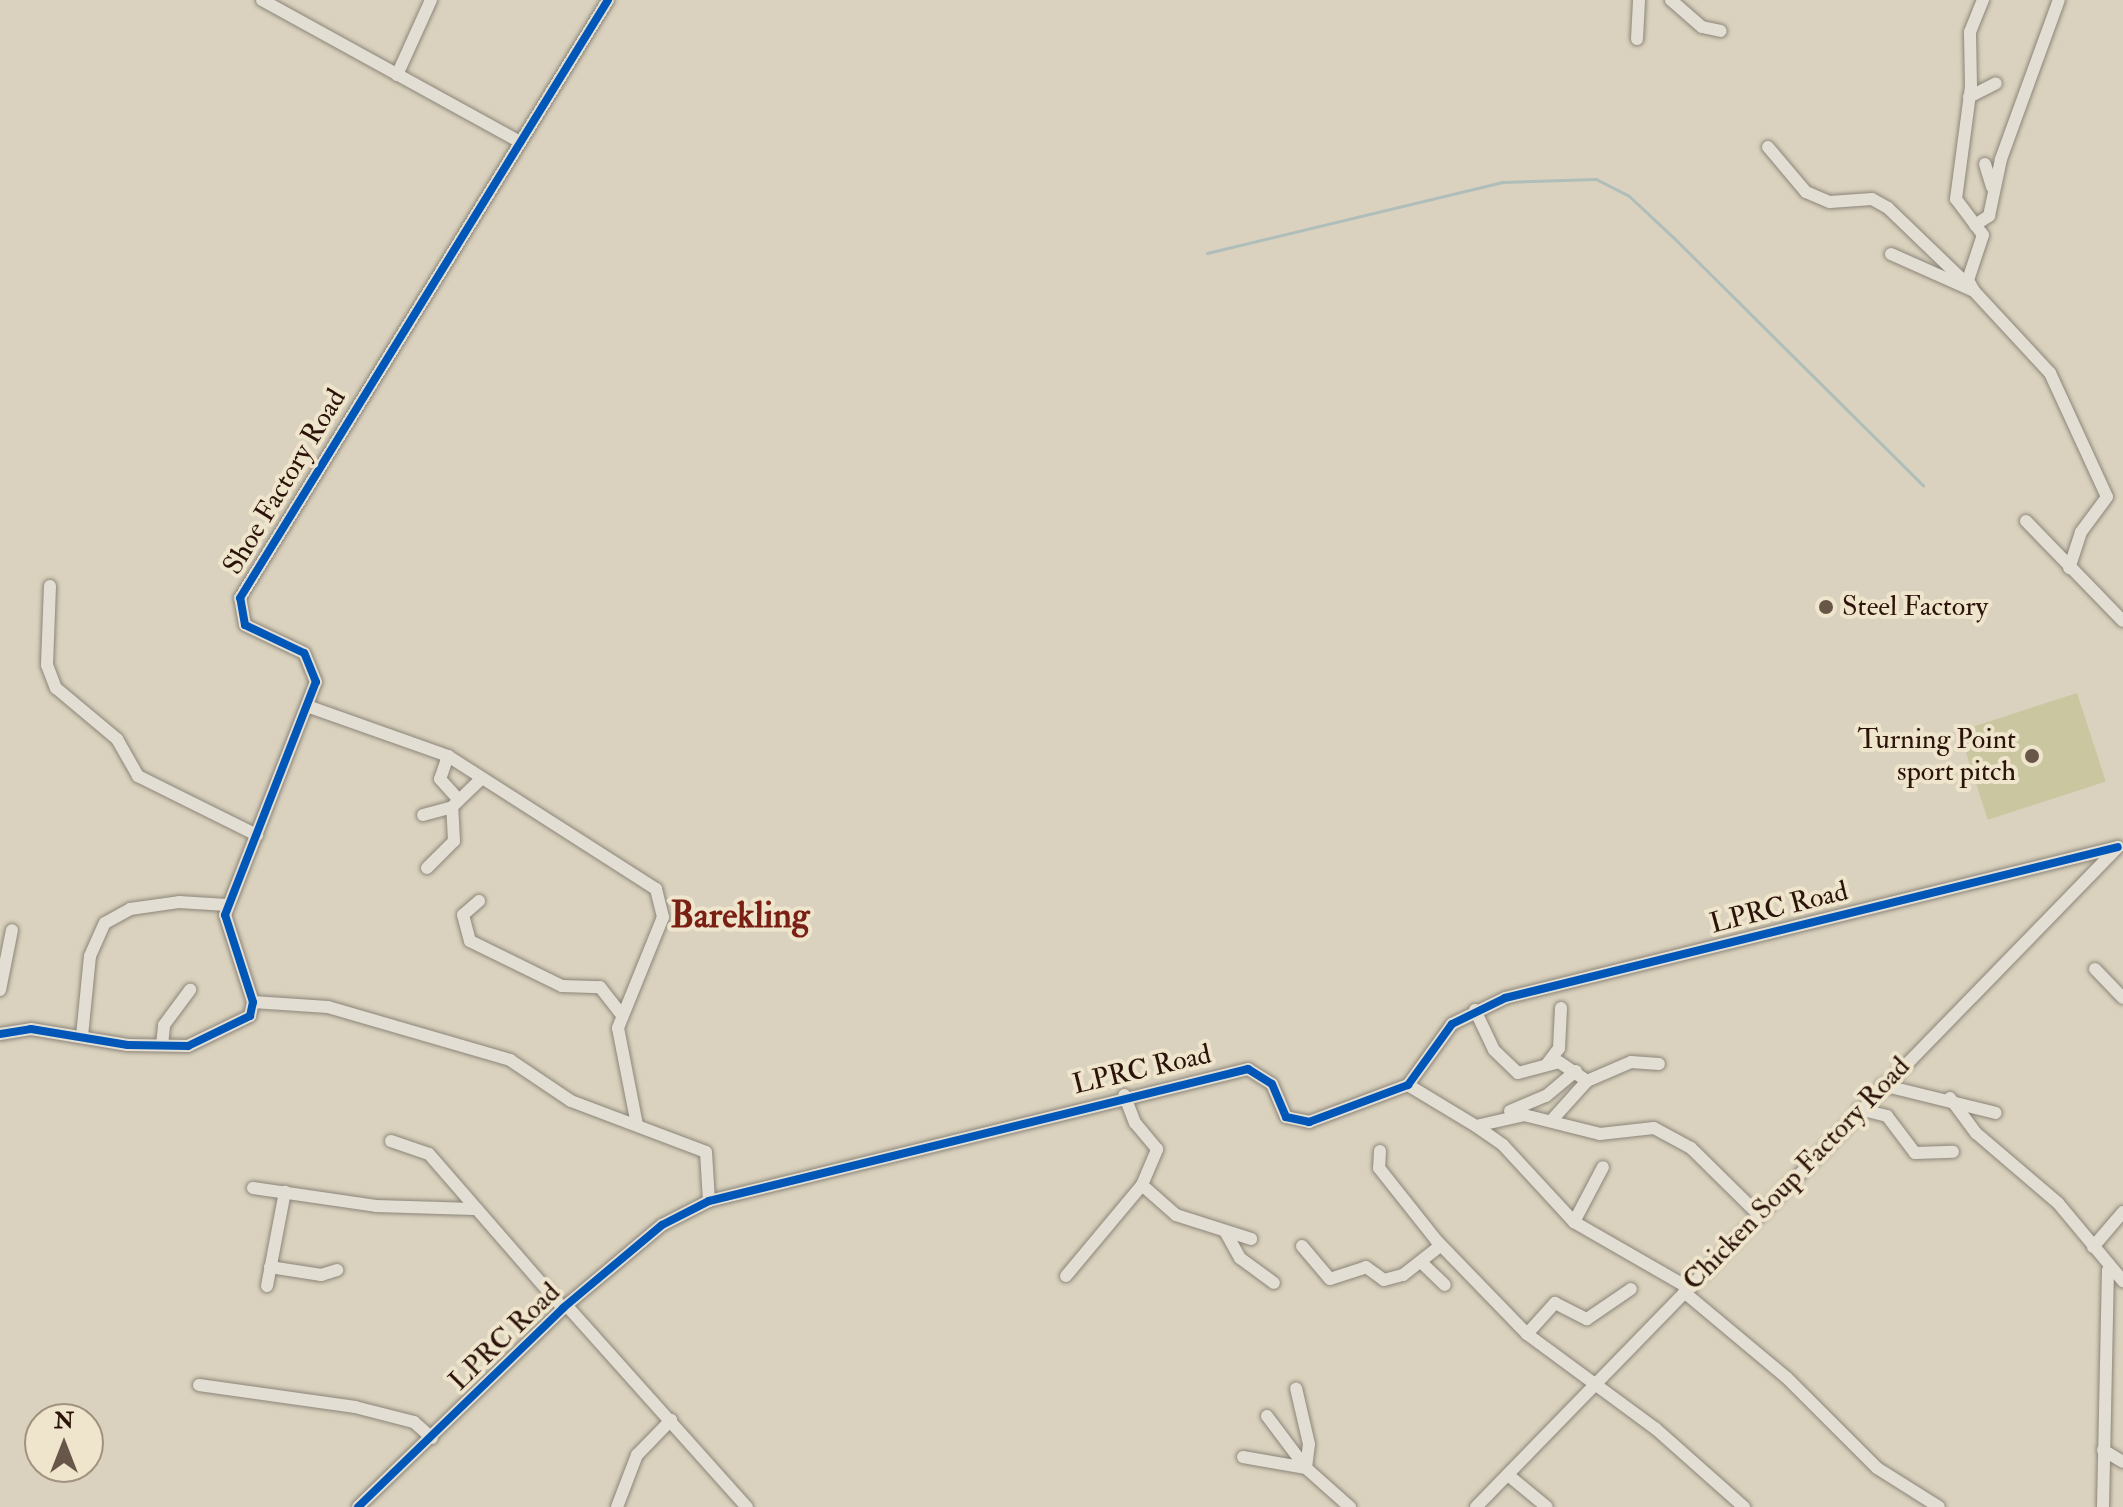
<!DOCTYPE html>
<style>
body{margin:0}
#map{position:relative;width:2123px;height:1507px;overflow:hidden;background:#dad2be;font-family:"IM FELL Double Pica",serif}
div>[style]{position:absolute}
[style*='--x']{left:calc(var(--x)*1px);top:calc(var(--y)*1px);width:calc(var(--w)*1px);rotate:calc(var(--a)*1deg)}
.green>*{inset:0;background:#cac6a0;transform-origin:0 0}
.stream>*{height:3px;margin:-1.5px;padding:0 1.5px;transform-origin:1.5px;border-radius:1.5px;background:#afbeba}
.roads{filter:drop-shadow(0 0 2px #8c8579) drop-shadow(0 0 2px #8c8579)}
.minor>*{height:12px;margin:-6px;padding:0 6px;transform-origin:6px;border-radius:6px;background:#e2ded3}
.cycleway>*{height:8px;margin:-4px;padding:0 4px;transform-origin:4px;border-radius:4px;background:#0057b8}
.dots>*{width:22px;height:22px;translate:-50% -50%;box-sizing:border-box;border:4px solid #efe5cc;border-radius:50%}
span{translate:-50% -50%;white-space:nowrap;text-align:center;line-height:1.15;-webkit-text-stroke:8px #efe5cc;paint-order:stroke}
.street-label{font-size:28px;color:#2b1309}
.poi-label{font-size:28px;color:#2b1309}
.left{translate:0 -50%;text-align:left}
.right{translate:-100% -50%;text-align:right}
.district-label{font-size:36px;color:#7a1f14;font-weight:700}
.north{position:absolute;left:24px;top:1403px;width:80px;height:80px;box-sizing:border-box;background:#efe5cc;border:2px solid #a1917e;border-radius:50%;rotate:0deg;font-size:22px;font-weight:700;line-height:32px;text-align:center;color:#2b1309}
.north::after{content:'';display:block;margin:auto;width:28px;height:36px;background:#685648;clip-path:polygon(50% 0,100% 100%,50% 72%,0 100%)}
</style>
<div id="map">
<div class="green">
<i style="left:2077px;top:693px;width:93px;height:124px;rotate:72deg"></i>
</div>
<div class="stream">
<i style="--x:1207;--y:253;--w:303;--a:-13.5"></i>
<i style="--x:1502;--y:182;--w:94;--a:-1.8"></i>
<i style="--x:1596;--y:179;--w:37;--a:27"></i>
<i style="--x:1629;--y:196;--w:62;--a:43"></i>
<i style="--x:1674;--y:238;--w:351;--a:44.8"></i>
</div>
<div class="roads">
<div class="minor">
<i style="--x:262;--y:0;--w:293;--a:28.8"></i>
<i style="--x:1671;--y:0;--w:41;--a:41.1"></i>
<i style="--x:1702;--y:27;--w:19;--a:12"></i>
<i style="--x:1637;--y:39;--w:39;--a:-87"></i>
<i style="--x:397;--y:75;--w:82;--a:-65.6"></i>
<i style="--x:1969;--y:97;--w:30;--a:-27"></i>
<i style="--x:1768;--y:147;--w:59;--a:49.8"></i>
<i style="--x:1806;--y:192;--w:26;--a:23"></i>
<i style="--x:1830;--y:202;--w:42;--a:-4.1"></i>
<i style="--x:1872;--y:199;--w:18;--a:29"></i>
<i style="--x:1888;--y:208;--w:111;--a:43.9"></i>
<i style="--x:1985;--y:164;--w:24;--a:73"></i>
<i style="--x:1975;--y:225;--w:17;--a:-33"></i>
<i style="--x:1989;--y:216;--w:58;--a:-78.1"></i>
<i style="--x:2001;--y:159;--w:169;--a:-70"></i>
<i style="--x:1891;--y:254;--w:91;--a:24"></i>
<i style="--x:1974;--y:291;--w:112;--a:47.2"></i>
<i style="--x:2050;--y:373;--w:136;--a:65.3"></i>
<i style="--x:2107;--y:497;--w:44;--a:126.6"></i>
<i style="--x:2081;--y:532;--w:38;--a:108"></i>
<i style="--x:1974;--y:291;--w:13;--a:-119"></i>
<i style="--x:1968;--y:280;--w:47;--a:-71.6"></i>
<i style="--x:1983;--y:235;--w:45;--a:-126.9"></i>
<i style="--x:1956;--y:199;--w:114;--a:-82.4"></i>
<i style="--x:1971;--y:86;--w:54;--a:-91.1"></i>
<i style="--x:1970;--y:32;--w:35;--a:-68"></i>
<i style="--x:2026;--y:521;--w:139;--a:45.9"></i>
<i style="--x:50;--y:586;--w:79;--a:92.2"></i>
<i style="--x:47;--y:665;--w:25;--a:69"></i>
<i style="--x:56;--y:688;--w:80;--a:39.9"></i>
<i style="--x:117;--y:739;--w:43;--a:60.4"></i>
<i style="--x:138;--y:776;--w:133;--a:26.4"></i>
<i style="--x:307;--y:706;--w:150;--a:19.5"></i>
<i style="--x:448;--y:756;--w:247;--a:32.6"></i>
<i style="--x:656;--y:889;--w:29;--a:76"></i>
<i style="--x:663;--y:917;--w:120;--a:112.1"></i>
<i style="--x:618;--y:1028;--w:99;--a:78.9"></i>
<i style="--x:448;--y:756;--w:24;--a:109"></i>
<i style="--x:440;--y:779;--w:28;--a:48"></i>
<i style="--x:423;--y:815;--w:30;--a:-15"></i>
<i style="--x:427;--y:868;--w:38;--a:-45"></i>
<i style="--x:454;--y:841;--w:34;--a:-93"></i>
<i style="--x:452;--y:807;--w:37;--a:-44"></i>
<i style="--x:479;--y:901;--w:21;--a:139"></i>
<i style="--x:463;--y:915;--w:27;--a:75"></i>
<i style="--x:470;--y:941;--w:102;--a:26.1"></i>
<i style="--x:562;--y:986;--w:38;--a:2"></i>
<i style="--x:600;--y:987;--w:33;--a:52"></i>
<i style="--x:2095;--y:969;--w:40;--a:46"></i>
<i style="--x:0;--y:990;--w:61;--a:-78.7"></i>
<i style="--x:253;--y:1002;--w:75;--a:3.8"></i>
<i style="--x:328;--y:1007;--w:190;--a:16.2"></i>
<i style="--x:510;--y:1060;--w:73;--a:33.9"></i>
<i style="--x:571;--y:1101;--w:144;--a:20.7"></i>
<i style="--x:706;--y:1152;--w:49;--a:86.5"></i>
<i style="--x:1475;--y:1010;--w:44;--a:64.6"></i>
<i style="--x:1494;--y:1050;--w:33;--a:44"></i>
<i style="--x:1518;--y:1073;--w:42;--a:-15"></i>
<i style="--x:1559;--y:1062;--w:34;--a:34"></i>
<i style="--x:0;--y:1034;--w:31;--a:-9"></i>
<i style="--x:31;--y:1029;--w:98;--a:9.4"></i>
<i style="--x:128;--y:1045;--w:60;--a:1"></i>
<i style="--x:188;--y:1046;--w:69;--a:-25.8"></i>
<i style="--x:250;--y:1016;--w:14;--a:-78"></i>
<i style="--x:253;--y:1002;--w:91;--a:-107.8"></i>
<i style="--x:225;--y:915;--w:250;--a:-68.7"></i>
<i style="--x:316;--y:682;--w:31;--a:-112"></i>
<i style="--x:304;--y:653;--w:65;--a:-154.6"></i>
<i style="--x:245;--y:625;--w:27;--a:-100"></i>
<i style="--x:240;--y:598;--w:702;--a:-58.39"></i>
<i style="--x:82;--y:1036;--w:80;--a:-84.3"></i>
<i style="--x:90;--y:956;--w:36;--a:-66"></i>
<i style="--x:105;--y:923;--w:29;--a:-29"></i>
<i style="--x:130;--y:909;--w:49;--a:-8.1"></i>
<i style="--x:179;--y:902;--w:48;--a:3.6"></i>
<i style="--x:162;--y:1045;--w:20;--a:-84"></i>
<i style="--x:164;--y:1025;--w:44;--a:-53.4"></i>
<i style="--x:1547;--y:1064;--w:20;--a:-53"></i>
<i style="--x:1559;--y:1048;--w:40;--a:-87.1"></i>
<i style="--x:1408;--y:1085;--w:79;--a:31.1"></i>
<i style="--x:1476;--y:1126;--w:49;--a:-12.9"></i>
<i style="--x:1524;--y:1115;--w:78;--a:14"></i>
<i style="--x:1600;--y:1134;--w:54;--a:-6.3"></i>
<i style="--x:1654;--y:1128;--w:42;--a:28.4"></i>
<i style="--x:1691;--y:1148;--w:95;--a:44.6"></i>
<i style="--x:1882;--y:1085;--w:117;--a:13.8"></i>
<i style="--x:1950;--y:1098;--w:44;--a:53.4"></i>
<i style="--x:1976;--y:1133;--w:108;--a:40.5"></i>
<i style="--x:2058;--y:1203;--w:102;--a:50.2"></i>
<i style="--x:1859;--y:1109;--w:29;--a:14"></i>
<i style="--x:1887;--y:1116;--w:46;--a:52.9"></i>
<i style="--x:1915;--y:1153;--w:38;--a:-2"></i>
<i style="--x:1510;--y:1111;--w:39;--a:-23"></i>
<i style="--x:1546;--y:1096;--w:39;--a:-40"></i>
<i style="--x:1551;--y:1121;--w:54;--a:-48"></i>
<i style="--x:1587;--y:1081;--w:48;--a:-23.4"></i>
<i style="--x:1631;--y:1062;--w:28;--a:4"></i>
<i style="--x:1476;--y:1126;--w:33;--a:35"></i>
<i style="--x:1503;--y:1145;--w:105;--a:47.3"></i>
<i style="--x:1574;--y:1222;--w:133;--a:29.9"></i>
<i style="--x:391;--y:1141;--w:40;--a:18.9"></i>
<i style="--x:429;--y:1154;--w:204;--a:49"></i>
<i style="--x:1380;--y:1151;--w:17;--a:93"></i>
<i style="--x:1379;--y:1168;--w:92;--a:51.6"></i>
<i style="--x:1436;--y:1240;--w:131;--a:45.9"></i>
<i style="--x:1527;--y:1334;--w:160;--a:36.4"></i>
<i style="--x:1656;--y:1429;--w:118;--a:41.6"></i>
<i style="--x:1142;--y:1185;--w:45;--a:41.4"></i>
<i style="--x:1176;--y:1215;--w:79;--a:17.7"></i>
<i style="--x:253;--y:1188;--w:124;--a:8.3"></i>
<i style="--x:376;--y:1206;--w:97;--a:1.8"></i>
<i style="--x:1574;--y:1222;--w:62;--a:-62.2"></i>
<i style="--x:1225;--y:1231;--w:31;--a:61"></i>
<i style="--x:1240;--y:1258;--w:42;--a:36.3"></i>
<i style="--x:1302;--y:1246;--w:43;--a:49.7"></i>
<i style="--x:1330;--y:1279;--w:38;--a:-18"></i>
<i style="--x:1366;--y:1267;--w:22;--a:36"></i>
<i style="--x:1384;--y:1280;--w:20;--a:-15"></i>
<i style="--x:1403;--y:1275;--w:47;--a:-38.1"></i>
<i style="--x:2093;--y:1247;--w:46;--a:-49.4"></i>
<i style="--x:1421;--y:1262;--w:33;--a:44"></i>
<i style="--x:270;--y:1267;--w:52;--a:8.9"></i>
<i style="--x:321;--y:1275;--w:17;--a:-17"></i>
<i style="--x:1066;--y:1276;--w:119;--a:-50.1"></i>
<i style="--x:1142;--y:1185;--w:39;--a:-67"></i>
<i style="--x:1157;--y:1149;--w:34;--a:-130"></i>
<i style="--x:1135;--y:1123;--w:30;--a:-111"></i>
<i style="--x:267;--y:1286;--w:96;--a:-79.2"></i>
<i style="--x:1684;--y:1292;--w:134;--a:39.9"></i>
<i style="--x:1787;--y:1378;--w:127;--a:45"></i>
<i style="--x:1877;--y:1468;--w:73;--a:32.2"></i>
<i style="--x:567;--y:1306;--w:270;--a:48.2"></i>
<i style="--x:1527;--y:1334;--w:42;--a:-47.9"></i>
<i style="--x:1555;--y:1303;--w:36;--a:27"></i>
<i style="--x:1587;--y:1319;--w:53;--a:-34.3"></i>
<i style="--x:199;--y:1385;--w:158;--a:8"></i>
<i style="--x:355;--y:1407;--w:61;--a:14.3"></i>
<i style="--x:414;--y:1422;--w:24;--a:42"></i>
<i style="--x:1267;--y:1416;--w:65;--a:53.1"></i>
<i style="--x:1306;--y:1468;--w:59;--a:41.6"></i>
<i style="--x:2103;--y:1450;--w:23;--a:31"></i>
<i style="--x:1243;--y:1457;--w:64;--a:9.9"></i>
<i style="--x:1306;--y:1468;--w:24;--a:-83"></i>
<i style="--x:1309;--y:1444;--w:57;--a:-103.1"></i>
<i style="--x:1508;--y:1475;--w:50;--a:39.4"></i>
<i style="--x:358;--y:1507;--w:286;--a:-44.1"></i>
<i style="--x:563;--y:1308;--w:129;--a:-40"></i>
<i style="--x:662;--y:1225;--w:53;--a:-27.1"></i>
<i style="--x:709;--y:1201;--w:555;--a:-13.76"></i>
<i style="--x:1248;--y:1069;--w:28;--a:32"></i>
<i style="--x:1272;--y:1084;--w:36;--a:67"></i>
<i style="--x:1286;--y:1117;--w:24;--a:12"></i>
<i style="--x:1309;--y:1122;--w:106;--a:-20.5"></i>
<i style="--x:1408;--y:1085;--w:75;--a:-54.2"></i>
<i style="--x:1452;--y:1024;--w:59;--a:-26.1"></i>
<i style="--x:1505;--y:998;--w:631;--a:-13.84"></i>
<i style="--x:617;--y:1507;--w:56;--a:-69"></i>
<i style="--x:637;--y:1455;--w:49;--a:-45.8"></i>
<i style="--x:1476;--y:1507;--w:921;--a:-45.79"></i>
<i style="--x:2103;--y:1507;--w:237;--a:-88.8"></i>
</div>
</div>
<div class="cycleway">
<i style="--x:0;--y:1034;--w:31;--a:-9"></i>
<i style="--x:31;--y:1029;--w:98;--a:9.4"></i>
<i style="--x:128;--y:1045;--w:60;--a:1"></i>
<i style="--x:188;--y:1046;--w:69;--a:-25.8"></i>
<i style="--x:250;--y:1016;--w:14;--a:-78"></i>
<i style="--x:253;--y:1002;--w:91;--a:-107.8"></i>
<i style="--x:225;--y:915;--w:250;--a:-68.7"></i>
<i style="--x:316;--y:682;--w:31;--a:-112"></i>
<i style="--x:304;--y:653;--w:65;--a:-154.6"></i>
<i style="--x:245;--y:625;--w:27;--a:-100"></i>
<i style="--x:240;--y:598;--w:702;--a:-58.39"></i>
<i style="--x:358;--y:1507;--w:286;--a:-44.1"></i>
<i style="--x:563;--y:1308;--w:129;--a:-40"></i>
<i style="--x:662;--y:1225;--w:53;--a:-27.1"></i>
<i style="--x:709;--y:1201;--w:555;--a:-13.76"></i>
<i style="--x:1248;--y:1069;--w:28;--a:32"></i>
<i style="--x:1272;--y:1084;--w:36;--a:67"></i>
<i style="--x:1286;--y:1117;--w:24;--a:12"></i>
<i style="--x:1309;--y:1122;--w:106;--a:-20.5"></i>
<i style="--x:1408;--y:1085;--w:75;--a:-54.2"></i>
<i style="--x:1452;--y:1024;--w:59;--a:-26.1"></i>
<i style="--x:1505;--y:998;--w:631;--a:-13.84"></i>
</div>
<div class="dots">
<i style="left:1826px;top:607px;background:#685648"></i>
<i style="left:2032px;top:756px;background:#685648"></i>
</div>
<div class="street-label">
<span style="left:285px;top:482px;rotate:-59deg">Shoe Factory Road</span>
<span style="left:1779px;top:908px;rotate:-14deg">LPRC Road</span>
<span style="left:1142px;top:1070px;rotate:-13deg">LPRC Road</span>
<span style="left:1797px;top:1174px;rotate:-46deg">Chicken Soup Factory Road</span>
<span style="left:505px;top:1337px;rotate:-44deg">LPRC Road</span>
</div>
<div class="poi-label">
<span class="left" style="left:1842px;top:607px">Steel Factory</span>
<span class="right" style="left:2016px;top:756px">Turning Point<br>sport pitch</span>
</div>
<div class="district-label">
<span style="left:740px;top:916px">Barekling</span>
</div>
<div class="north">N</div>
</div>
